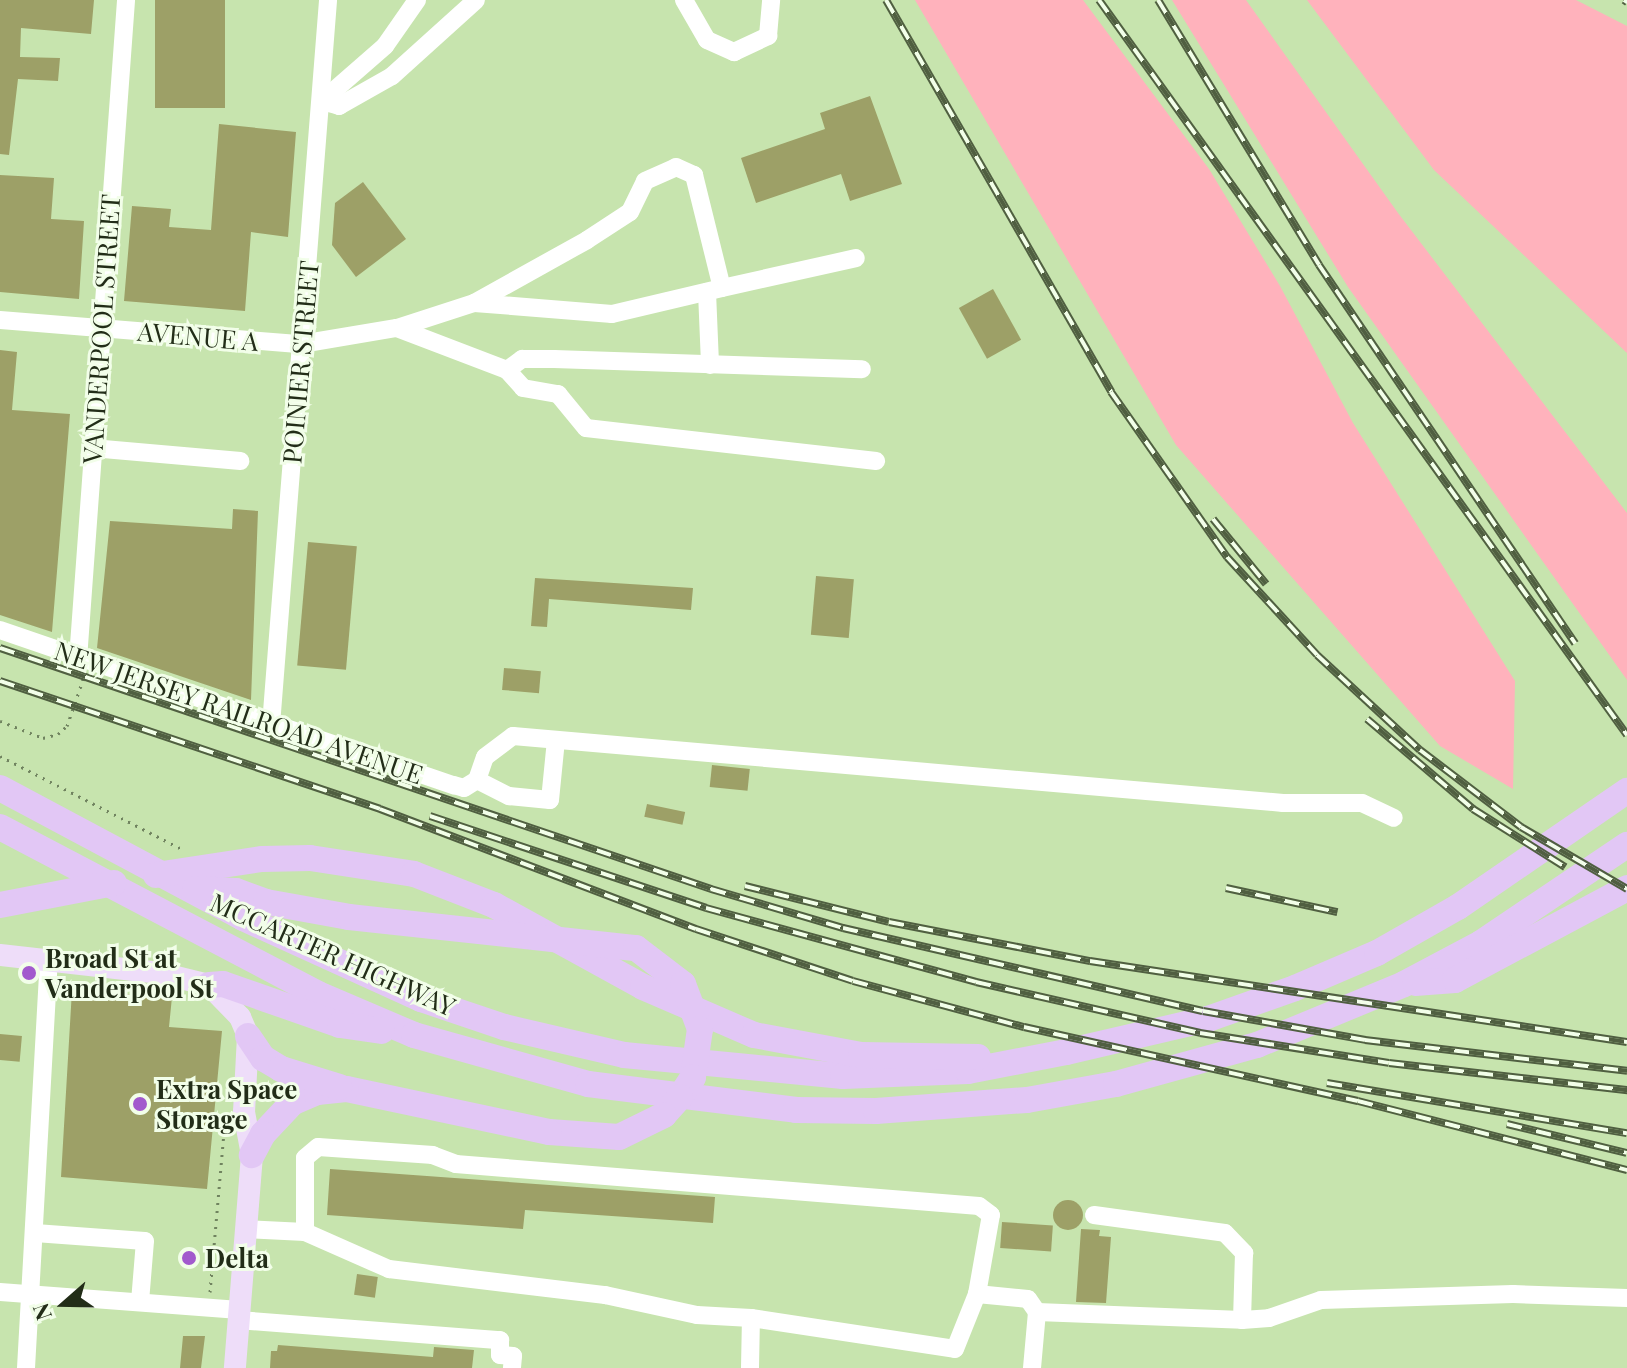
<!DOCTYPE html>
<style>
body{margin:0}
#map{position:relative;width:1627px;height:1368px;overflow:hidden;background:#c7e4ae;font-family:"Playfair Display",serif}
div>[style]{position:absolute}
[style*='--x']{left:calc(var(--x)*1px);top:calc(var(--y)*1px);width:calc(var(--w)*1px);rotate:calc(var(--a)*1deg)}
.green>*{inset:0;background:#ffb2bc}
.building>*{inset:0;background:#9da067;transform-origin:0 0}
.round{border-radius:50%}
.path>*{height:3px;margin-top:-1.5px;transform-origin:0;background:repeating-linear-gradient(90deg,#70835f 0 2px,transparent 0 8px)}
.minor>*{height:18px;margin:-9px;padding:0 9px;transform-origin:9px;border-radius:9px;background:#fff}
.major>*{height:22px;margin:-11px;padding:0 11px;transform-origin:11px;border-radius:11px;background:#eeddf9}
.highway>*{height:26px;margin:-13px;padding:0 13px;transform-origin:13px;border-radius:13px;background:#e2c7f5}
.rail>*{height:8px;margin-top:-4px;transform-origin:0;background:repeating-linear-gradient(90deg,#f2fee9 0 15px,#505f41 0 30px);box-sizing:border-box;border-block:2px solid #505f41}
.dots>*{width:22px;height:22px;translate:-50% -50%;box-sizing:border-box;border:4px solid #f2fee9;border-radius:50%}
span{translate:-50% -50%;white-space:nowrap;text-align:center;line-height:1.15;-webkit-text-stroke:6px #f2fee9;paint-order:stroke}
.street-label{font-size:26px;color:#222d18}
.poi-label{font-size:26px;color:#222d18;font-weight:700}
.left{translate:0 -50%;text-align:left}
.north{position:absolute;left:24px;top:1264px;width:80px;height:80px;-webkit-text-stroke:6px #f2fee9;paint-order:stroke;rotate:250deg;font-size:22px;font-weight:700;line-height:32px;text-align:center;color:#222d18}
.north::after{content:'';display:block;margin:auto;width:28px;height:36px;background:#222d18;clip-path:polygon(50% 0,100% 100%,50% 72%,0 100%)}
</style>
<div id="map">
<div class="green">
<i style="clip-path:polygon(915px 0,1083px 0,1209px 169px,1280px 286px,1353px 423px,1515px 681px,1513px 789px,1440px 746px,1176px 445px)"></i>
<i style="clip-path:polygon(1172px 0,1246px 0,1398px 213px,1627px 513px,1627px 680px,1348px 287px)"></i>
<i style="clip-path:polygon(1307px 0,1576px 0,1627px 26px,1627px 353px,1434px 170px)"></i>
</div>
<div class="building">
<i style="clip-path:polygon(0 0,94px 0,91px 34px,21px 28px,20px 57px,60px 58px,58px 81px,18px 79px,9px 155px,0 154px)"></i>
<i style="left:155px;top:0;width:70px;height:108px"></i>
<i style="clip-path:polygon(870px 96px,902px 184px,850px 201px,841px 174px,756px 203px,741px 158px,825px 129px,820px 113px)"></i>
<i style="clip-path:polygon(219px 124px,296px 132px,288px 237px,251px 232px,245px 311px,124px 301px,132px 206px,171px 209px,169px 227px,211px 230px)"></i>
<i style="clip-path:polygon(0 175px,54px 178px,51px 219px,84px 221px,79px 299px,0 292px)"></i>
<i style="clip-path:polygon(363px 182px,406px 239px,356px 277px,332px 245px,335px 203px)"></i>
<i style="left:993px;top:289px;width:58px;height:39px;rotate:61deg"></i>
<i style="clip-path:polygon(0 350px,17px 352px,12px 410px,70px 414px,52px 632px,0 615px)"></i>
<i style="clip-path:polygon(233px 509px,258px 511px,251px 700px,97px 648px,110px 521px,232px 529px)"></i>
<i style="left:308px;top:542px;width:49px;height:124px;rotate:5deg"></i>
<i style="left:816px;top:576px;width:38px;height:59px;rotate:5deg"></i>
<i style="clip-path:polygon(535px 578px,693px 588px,691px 610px,549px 599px,547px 627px,531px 626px)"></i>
<i style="left:504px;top:668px;width:37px;height:22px;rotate:5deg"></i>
<i style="left:712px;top:765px;width:38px;height:22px;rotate:6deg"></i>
<i style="left:647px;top:804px;width:39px;height:13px;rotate:12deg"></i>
<i style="clip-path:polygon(72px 990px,172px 997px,169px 1027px,222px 1031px,207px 1189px,61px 1177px)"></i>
<i style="left:0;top:1034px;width:22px;height:26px;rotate:5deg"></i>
<i style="clip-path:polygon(330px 1169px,715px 1197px,713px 1223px,525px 1210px,523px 1229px,327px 1215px)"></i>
<i class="round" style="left:1053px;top:1200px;width:30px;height:30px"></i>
<i style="left:1002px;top:1222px;width:51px;height:26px;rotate:4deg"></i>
<i style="clip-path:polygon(1081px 1229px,1100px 1230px,1099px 1236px,1111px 1237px,1106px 1303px,1076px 1302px)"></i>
<i style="left:357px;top:1274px;width:21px;height:21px;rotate:8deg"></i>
<i style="clip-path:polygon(183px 1336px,205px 1336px,201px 1368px,180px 1368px)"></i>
<i style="clip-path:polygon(278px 1345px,433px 1357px,434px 1347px,474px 1350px,472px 1368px,270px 1368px,271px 1351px,277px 1351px)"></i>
</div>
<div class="path">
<i style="--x:0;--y:721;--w:46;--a:21.6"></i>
<i style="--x:43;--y:738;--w:16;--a:-15"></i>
<i style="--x:58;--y:734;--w:12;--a:-42"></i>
<i style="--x:67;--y:726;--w:52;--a:-70.9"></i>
<i style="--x:0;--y:756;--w:204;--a:27.1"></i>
<i style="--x:210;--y:1292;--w:173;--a:-85"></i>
</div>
<div class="minor">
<i style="--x:417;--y:0;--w:56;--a:124.8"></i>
<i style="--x:385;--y:46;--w:84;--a:138.9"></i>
<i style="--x:322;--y:101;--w:18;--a:16"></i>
<i style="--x:339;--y:106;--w:61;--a:-29.5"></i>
<i style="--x:392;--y:76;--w:113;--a:-42.1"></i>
<i style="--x:684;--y:0;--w:46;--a:60.1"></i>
<i style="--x:707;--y:40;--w:30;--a:24"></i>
<i style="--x:734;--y:52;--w:38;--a:-25"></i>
<i style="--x:768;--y:36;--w:36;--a:-85"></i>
<i style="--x:722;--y:288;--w:137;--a:-12.6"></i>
<i style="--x:707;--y:292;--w:73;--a:87.6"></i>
<i style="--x:0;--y:320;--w:302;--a:4.6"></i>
<i style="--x:301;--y:344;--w:97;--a:-9.5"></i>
<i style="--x:397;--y:328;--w:81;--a:-18"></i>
<i style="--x:474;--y:303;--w:129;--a:-29.1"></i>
<i style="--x:587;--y:240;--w:51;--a:-33.1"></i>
<i style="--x:630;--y:212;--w:34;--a:-64"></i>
<i style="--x:645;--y:181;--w:34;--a:-24"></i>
<i style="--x:676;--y:167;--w:20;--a:24"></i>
<i style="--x:694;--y:175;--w:116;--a:76.1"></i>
<i style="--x:722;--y:288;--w:113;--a:166.7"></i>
<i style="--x:612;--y:314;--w:138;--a:-175.4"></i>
<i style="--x:397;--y:328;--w:118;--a:20.9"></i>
<i style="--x:507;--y:370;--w:19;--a:-36"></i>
<i style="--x:522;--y:359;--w:32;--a:0"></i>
<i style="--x:554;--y:359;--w:308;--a:1.9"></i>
<i style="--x:507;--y:370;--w:24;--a:48"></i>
<i style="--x:523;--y:388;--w:36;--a:10"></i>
<i style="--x:558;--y:394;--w:44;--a:50.5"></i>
<i style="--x:586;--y:428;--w:292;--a:6.5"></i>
<i style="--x:92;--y:448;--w:149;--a:5"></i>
<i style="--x:0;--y:630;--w:480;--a:18.9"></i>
<i style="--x:454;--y:785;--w:10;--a:17"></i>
<i style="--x:464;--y:788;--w:15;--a:-32"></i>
<i style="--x:78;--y:659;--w:661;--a:-85.83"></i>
<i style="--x:271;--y:725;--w:727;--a:-85.5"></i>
<i style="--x:477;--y:780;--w:24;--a:-71"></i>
<i style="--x:485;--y:757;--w:35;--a:-37"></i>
<i style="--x:513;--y:736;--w:773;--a:4.97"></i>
<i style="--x:1283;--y:803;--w:79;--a:0"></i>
<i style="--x:1362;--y:803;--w:35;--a:25"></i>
<i style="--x:477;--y:780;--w:36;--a:27"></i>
<i style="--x:509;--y:796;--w:41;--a:5.6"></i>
<i style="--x:550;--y:800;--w:60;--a:-84.3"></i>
<i style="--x:1094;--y:1215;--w:132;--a:7.8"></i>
<i style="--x:1225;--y:1233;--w:28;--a:46"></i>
<i style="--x:1244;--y:1253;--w:67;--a:91.7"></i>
<i style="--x:246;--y:1229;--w:59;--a:2.9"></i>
<i style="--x:305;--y:1232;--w:92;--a:23.8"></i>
<i style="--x:389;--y:1269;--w:218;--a:6.9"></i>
<i style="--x:605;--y:1295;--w:94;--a:12.3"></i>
<i style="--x:697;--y:1315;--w:54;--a:3.2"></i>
<i style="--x:751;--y:1318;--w:206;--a:8.6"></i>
<i style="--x:955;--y:1349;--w:59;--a:-68.2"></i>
<i style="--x:977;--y:1294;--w:80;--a:-80"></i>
<i style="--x:991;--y:1215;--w:15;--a:-143"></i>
<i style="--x:979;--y:1206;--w:525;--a:-175.41"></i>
<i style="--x:456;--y:1164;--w:25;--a:-159"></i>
<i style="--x:433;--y:1155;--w:115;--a:-176"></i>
<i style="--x:318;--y:1147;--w:17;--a:140"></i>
<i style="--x:305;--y:1158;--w:74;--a:90"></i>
<i style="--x:35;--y:1233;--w:110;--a:4.2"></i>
<i style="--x:145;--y:1241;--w:61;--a:94.7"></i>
<i style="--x:0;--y:1292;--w:240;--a:4.3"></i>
<i style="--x:977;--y:1294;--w:51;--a:5.6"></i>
<i style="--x:1028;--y:1299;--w:16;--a:55"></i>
<i style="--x:1037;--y:1312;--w:56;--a:95.1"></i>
<i style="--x:1037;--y:1312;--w:205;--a:2.2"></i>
<i style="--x:1242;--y:1320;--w:27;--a:-4"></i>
<i style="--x:1269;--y:1318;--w:55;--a:-19.1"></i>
<i style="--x:1321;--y:1300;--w:192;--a:-1.8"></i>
<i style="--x:1513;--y:1294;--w:114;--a:2"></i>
<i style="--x:238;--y:1320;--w:263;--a:4.4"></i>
<i style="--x:500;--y:1340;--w:15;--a:90"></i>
<i style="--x:500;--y:1355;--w:13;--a:4"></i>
<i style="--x:513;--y:1356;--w:12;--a:95"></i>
<i style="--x:26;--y:1368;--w:410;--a:-86.8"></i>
<i style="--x:750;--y:1368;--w:50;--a:-88.9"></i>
</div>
<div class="major">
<i style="--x:0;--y:955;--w:161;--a:6.4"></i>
<i style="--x:160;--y:973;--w:50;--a:13.8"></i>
<i style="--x:209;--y:985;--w:45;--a:45.9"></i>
<i style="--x:240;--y:1017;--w:21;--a:67"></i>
<i style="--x:248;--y:1036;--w:76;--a:93"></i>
<i style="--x:244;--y:1112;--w:44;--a:79.5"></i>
<i style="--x:252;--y:1155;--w:214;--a:94.6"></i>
</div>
<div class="highway">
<i style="--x:0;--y:788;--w:276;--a:28.1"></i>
<i style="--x:243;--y:918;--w:196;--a:24.5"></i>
<i style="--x:421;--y:999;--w:88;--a:18.6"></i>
<i style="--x:504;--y:1027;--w:123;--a:13.1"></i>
<i style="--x:624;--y:1055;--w:220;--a:5.5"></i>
<i style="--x:843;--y:1076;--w:125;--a:-2.3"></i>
<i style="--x:968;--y:1071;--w:100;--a:-11"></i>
<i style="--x:1066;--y:1052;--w:146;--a:-13.1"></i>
<i style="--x:1208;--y:1019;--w:92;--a:-19.6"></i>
<i style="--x:1295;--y:988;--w:89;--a:-23.1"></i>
<i style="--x:1377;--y:953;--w:93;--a:-29.6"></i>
<i style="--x:1458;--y:907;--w:205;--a:-34.5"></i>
<i style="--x:0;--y:827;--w:359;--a:27.7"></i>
<i style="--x:318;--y:994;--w:104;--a:23.1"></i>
<i style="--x:414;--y:1035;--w:181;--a:15.7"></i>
<i style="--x:588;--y:1084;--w:210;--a:7.1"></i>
<i style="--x:796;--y:1110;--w:80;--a:0.7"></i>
<i style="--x:876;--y:1111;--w:151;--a:-4.2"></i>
<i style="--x:1027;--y:1100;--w:90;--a:-10.2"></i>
<i style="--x:1116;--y:1084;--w:146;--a:-15.5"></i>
<i style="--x:1257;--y:1045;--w:159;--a:-22.5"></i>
<i style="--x:1404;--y:984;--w:87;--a:-28"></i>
<i style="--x:1481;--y:943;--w:176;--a:-33.9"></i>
<i style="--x:156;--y:875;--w:107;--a:-8.6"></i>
<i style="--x:262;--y:859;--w:48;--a:-1.2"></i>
<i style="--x:310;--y:858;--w:105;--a:8.7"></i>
<i style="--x:414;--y:874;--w:86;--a:21.2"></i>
<i style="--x:494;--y:905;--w:170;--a:28.8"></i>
<i style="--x:643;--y:987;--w:121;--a:23.4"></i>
<i style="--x:754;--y:1035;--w:109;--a:10.6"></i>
<i style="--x:861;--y:1055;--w:117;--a:1"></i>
<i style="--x:195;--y:889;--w:41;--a:2.8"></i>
<i style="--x:236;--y:891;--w:32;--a:20"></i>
<i style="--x:266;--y:902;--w:84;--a:10.2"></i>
<i style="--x:349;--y:917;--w:289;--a:6.2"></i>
<i style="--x:636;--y:948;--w:59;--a:37.5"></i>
<i style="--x:683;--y:984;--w:48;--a:69.3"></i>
<i style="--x:700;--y:1029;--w:49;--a:98.3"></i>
<i style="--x:693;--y:1077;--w:24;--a:123"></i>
<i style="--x:680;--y:1097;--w:24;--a:132"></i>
<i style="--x:664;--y:1115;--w:50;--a:153.9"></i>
<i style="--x:619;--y:1137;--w:70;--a:-175.9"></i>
<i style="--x:549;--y:1132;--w:208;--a:-168"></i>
<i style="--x:346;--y:1089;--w:29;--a:174"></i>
<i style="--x:317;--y:1092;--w:26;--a:157"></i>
<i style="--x:293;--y:1102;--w:44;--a:133.2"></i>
<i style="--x:263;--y:1134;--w:24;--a:118"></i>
<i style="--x:0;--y:905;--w:116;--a:-10.9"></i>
<i style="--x:1415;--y:983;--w:40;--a:-4.3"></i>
<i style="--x:1455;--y:980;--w:195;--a:-28.1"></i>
<i style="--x:209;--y:985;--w:14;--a:-4"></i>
<i style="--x:223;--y:984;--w:124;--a:19.3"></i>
<i style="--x:340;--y:1025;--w:42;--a:8.1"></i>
<i style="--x:248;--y:1036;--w:27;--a:56"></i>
<i style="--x:263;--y:1058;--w:21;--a:31"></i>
<i style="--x:281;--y:1069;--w:61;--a:17.2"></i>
</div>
<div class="rail">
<i style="--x:886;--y:0;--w:452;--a:60.1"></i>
<i style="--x:1111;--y:392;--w:202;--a:54.9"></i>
<i style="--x:1227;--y:557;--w:133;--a:47.4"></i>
<i style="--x:1317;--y:655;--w:140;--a:42.7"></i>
<i style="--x:1420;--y:750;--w:127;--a:37.3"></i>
<i style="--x:1521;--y:827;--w:123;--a:30.3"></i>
<i style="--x:1099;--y:0;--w:905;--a:54.31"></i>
<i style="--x:1158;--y:0;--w:310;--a:58.7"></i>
<i style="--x:1319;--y:265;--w:457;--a:55.9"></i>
<i style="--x:1624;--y:0;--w:4;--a:34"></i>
<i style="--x:1213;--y:519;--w:84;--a:50.8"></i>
<i style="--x:0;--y:648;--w:751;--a:18.72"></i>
<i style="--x:711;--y:889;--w:138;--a:16.5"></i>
<i style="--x:843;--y:928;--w:369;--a:13"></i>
<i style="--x:1203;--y:1011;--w:165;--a:10.1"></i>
<i style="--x:1365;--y:1040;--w:264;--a:6.7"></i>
<i style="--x:0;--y:681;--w:401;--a:18.6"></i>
<i style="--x:380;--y:809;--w:338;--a:20.8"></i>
<i style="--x:696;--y:929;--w:165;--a:18.3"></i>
<i style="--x:853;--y:981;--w:177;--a:15.1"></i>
<i style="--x:1024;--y:1027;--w:342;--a:12.5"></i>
<i style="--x:1358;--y:1101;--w:278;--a:14.4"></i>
<i style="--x:1367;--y:719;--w:139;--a:40.3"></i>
<i style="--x:1473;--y:809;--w:109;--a:32.2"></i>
<i style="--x:430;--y:816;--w:291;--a:18.4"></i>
<i style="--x:706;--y:908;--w:280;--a:15.3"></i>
<i style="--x:976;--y:982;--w:230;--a:12.8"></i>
<i style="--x:1200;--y:1033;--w:191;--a:9"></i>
<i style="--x:1389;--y:1063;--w:240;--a:6.5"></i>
<i style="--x:745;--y:886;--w:148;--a:14"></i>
<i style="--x:889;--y:922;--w:205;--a:11"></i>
<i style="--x:1090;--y:961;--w:543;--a:8.58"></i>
<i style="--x:1226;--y:888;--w:114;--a:12.2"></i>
<i style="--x:1327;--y:1083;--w:304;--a:9.5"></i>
<i style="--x:1507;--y:1124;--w:123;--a:13.6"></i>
</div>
<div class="dots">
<i style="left:29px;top:973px;background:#a25acd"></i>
<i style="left:140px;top:1104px;background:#a25acd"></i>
<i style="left:189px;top:1258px;background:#a25acd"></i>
</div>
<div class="street-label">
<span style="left:101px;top:329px;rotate:-86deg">VANDERPOOL STREET</span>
<span style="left:198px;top:336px;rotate:5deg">AVENUE A</span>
<span style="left:300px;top:362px;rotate:-85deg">POINIER STREET</span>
<span style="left:239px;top:712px;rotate:19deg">NEW JERSEY RAILROAD AVENUE</span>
<span style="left:333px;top:954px;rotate:24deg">MCCARTER HIGHWAY</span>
</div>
<div class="poi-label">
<span class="left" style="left:45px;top:973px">Broad St at<br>Vanderpool St</span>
<span class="left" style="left:156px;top:1104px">Extra Space<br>Storage</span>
<span class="left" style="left:205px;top:1258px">Delta</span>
</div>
<div class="north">N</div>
</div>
